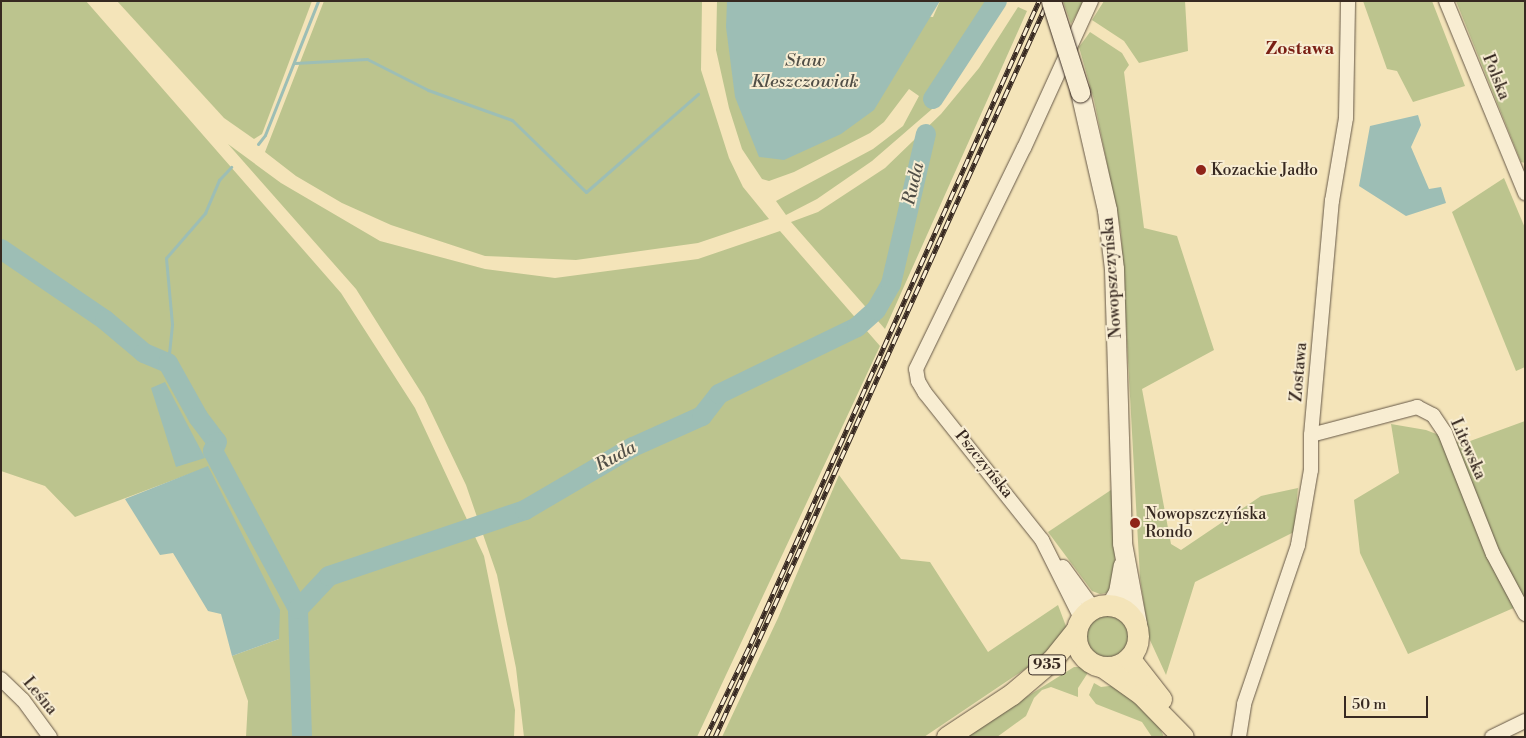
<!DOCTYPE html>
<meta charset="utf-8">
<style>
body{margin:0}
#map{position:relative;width:1526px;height:738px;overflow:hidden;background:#f4e4b9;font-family:"Libre Bodoni",serif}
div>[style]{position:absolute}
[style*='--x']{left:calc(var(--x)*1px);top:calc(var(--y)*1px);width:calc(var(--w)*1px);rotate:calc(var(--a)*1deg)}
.green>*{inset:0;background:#bcc48e}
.round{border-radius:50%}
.water>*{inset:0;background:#9dbeb5}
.stream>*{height:3px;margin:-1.5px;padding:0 1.5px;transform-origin:1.5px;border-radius:1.5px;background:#9dbeb5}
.river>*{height:20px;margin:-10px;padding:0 10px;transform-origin:10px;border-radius:10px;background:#9dbeb5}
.roads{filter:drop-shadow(0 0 1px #665847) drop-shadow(0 0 1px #665847)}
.minor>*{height:14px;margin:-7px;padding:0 7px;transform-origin:7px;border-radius:7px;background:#f8edd2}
.secondary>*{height:19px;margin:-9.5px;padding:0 9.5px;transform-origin:9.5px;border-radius:9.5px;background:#f8edd2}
.primary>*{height:21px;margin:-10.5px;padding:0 10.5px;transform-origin:10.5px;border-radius:10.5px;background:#f4e4b9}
.primary>.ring{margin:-10.5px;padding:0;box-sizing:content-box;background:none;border:21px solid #f4e4b9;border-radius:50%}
.rail>*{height:5px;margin-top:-2.5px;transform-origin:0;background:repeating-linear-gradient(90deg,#f8edd2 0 9px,#372921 0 18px);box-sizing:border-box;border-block:1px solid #372921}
.bridges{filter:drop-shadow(0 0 1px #372921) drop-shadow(0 0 1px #372921)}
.secondary-bridge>*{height:19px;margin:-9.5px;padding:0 9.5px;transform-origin:9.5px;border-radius:9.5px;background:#f8edd2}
.dots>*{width:14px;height:14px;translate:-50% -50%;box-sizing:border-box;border:2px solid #f8edd2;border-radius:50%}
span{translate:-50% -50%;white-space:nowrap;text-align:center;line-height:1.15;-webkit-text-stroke:4px #f8edd2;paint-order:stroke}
.shield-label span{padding:1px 4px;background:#f8edd2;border:1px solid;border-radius:4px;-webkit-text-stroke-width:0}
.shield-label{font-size:15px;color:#372921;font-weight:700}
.street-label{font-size:16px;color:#372921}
.poi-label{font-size:16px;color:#372921}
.left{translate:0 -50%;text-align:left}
.neighbourhood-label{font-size:18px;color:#7a1f14;font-weight:700}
.water-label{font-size:18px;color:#504e46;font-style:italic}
.frame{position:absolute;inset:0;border:2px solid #372921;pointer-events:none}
.scale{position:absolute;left:1344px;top:696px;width:84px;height:22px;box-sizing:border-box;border:2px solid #372921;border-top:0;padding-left:6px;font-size:15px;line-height:18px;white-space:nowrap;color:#372921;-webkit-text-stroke:4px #f8edd2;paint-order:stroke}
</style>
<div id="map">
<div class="green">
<i style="clip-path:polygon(1px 1px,86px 1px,341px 293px,415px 408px,484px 556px,515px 710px,514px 737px,246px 737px,248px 701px,232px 656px,279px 639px,208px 467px,75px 517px,45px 486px,1px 471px)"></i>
<i style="clip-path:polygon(117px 1px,312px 1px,262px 134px,254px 139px,224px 118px)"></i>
<i style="clip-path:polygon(324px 1px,702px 1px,701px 70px,729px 158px,743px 187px,769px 219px,698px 243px,576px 260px,485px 256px,391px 225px,342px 203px,296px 176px,265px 152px)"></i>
<i style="clip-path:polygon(717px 1px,933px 17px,940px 1px,1007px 1px,939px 103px,872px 161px,817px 199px,786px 215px,776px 201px,873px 149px,903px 126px,919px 96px,909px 89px,884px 122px,870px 133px,794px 172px,769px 181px,762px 179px,742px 149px,729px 108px,716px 50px)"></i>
<i style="clip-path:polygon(1063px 1px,1084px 1px,1071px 24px)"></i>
<i style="clip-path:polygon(1104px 1px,1185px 1px,1188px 51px,1139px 63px,1124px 41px,1092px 20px)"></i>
<i style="clip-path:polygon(1363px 1px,1432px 1px,1465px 86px,1413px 102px,1397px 71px,1387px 69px)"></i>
<i style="clip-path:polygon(1456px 1px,1525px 1px,1525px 163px,1521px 162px)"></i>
<i style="clip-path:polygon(1018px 7px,1027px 11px,885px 329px,791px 222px,818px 212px,885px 168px,941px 114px,979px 68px)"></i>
<i style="clip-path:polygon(1090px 32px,1122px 53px,1129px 65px,1124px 72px,1144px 228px,1177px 236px,1214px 350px,1142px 389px,1171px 544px,1181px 550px,1261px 496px,1298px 488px,1294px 532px,1195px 582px,1166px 675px,1149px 638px,1140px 578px,1121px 232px,1094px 100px,1079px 47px)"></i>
<i style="clip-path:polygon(228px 144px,281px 183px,380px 241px,485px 269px,555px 278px,698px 259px,780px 231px,880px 346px,697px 737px,524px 737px,516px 668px,497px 575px,466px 485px,424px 397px,356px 289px)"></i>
<i style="clip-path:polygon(1504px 178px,1525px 228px,1525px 367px,1516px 371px,1452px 212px)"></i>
<i style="clip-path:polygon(1525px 421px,1525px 603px,1408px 654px,1360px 553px,1354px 500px,1399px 473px,1391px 424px,1426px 430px,1462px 444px)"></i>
<i style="clip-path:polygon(839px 475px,901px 559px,930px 562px,988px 652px,1058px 605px,1067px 629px,1040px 659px,924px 737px,722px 737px,778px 618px)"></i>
<i style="clip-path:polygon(1114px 488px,1115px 570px,1113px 587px,1107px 593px,1100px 594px,1092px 591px,1048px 532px)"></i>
<i class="round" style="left:1083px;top:611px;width:48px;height:48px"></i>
<i style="clip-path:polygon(1074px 667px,1087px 667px,1089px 671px,1078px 688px,1078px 697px,1051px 687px,1042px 690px,1034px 698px,1026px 716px,997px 737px,963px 737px)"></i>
<i style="clip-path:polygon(1094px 683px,1101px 687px,1118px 685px,1159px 726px,1164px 737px,1152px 737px,1142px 722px,1096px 704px,1089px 695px)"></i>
</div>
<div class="water">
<i style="clip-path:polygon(727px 1px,940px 1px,874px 110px,841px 134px,784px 160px,759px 157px,735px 97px,726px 27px)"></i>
<i style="clip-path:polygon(1418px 115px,1421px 125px,1411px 147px,1429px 189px,1441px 187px,1446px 203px,1406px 216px,1359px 186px,1370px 126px)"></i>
<i style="clip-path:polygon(165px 382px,205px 458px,176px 467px,151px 388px)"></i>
<i style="clip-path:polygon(208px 466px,280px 610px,279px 639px,232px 656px,221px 614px,208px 611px,173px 553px,160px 555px,125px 499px)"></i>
</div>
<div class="stream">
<i style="--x:295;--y:63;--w:72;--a:-3.2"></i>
<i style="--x:367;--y:59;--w:68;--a:26.9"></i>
<i style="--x:428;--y:90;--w:89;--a:19.7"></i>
<i style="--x:512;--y:120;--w:103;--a:44.2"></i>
<i style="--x:586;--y:192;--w:149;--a:-41.2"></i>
<i style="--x:258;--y:144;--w:11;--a:-52"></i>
<i style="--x:265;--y:135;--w:144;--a:-68.4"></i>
<i style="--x:168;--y:363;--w:39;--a:-84"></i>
<i style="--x:172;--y:324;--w:66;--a:-95.2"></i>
<i style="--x:166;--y:258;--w:60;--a:-49.1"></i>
<i style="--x:205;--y:213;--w:36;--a:-67"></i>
<i style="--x:219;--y:180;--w:18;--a:-47"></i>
</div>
<div class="river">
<i style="--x:933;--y:99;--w:117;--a:-56.9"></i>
<i style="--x:1;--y:249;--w:126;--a:34.3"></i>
<i style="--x:105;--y:320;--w:51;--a:40.2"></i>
<i style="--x:144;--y:353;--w:26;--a:23"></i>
<i style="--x:168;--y:363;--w:62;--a:60.9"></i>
<i style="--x:198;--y:417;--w:31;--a:53"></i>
<i style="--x:217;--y:442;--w:10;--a:114"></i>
<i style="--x:213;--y:451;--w:179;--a:61.7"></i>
<i style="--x:302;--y:737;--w:128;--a:-91.8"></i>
<i style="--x:298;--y:609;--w:45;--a:-46.8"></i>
<i style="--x:329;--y:576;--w:207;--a:-18.6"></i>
<i style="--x:525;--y:510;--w:125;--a:-30.3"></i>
<i style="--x:633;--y:447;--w:76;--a:-24.2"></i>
<i style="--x:702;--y:416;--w:28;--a:-52"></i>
<i style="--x:719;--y:394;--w:153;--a:-25.9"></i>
<i style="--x:857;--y:327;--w:25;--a:-42"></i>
<i style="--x:876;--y:310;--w:30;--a:-60"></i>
<i style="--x:891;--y:284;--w:154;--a:-76.9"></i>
</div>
<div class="roads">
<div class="minor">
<i style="--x:1446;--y:1;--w:208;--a:67.6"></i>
<i style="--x:1311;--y:435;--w:110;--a:-14.8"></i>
<i style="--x:1417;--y:407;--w:18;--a:27"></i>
<i style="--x:1433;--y:415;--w:22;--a:56"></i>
<i style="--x:1445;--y:433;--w:130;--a:68.4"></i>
<i style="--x:1493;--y:554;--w:68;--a:61.9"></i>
<i style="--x:1063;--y:567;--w:51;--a:53.8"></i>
<i style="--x:1081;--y:618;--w:87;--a:-116.6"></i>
<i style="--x:1042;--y:540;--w:188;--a:-128.5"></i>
<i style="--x:925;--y:393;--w:14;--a:-120"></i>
<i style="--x:918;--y:381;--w:12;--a:-99"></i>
<i style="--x:916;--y:369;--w:246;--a:-64"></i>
<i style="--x:1024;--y:148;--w:162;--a:-65.5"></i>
<i style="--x:1;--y:679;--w:30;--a:44"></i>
<i style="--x:23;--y:700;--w:46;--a:53.9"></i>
<i style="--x:1239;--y:737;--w:33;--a:-81"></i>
<i style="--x:1244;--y:704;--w:168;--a:-71.2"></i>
<i style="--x:1298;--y:545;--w:76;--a:-80.2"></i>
<i style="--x:1311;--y:470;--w:35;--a:-90"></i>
<i style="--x:1311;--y:435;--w:235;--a:-84.9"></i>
<i style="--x:1332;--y:201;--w:84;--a:-80.4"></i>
<i style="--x:1346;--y:118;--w:117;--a:-89"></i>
<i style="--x:1492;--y:737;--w:37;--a:-26"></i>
</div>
<div class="secondary">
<i style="--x:1080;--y:92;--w:121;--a:77.1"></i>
<i style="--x:1107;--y:210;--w:59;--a:83.2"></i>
<i style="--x:1114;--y:269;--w:274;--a:88.3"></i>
<i style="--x:1122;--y:543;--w:82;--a:79.5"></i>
<i style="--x:1111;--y:604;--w:14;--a:-60"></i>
<i style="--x:1118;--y:592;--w:27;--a:-80"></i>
</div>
<div class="primary">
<i class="ring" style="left:1076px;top:605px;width:41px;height:41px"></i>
<i style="--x:1129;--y:658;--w:52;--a:52"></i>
<i style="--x:1103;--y:667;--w:47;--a:35.4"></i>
<i style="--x:1141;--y:694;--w:60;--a:45.7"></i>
<i style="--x:947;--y:737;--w:78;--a:-33.5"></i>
<i style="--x:1012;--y:694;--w:52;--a:-40.4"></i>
<i style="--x:1052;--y:660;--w:38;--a:-51"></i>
</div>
</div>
<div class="rail">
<i style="--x:706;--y:737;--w:104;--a:-64.4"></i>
<i style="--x:751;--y:643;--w:704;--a:-65.84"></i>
<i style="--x:715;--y:737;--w:808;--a:-65.66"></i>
</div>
<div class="bridges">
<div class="secondary-bridge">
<i style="--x:1051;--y:1;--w:96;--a:72.3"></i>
</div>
</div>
<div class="dots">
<i style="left:1201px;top:170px;background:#8f2418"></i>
<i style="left:1135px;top:523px;background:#8f2418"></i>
</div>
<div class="shield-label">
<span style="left:1047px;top:665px">935</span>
</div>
<div class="street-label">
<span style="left:1496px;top:77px;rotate:68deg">Polska</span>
<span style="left:1112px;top:278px;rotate:-94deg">Nowopszczyńska</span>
<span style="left:1299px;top:372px;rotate:-85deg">Zostawa</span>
<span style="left:1468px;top:449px;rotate:66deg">Litewska</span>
<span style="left:984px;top:464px;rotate:51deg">Pszczyńska</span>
<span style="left:40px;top:696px;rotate:50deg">Leśna</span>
</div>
<div class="poi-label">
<span class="left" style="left:1211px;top:170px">Kozackie Jadło</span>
<span class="left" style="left:1145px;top:523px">Nowopszczyńska<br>Rondo</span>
</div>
<div class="neighbourhood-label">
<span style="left:1300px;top:49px">Zostawa</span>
</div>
<div class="water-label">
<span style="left:805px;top:72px">Staw<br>Kleszczowiak</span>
<span style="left:914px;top:184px;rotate:-77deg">Ruda</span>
<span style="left:616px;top:457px;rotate:-29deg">Ruda</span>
</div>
<div class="frame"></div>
<div class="scale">50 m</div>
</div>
